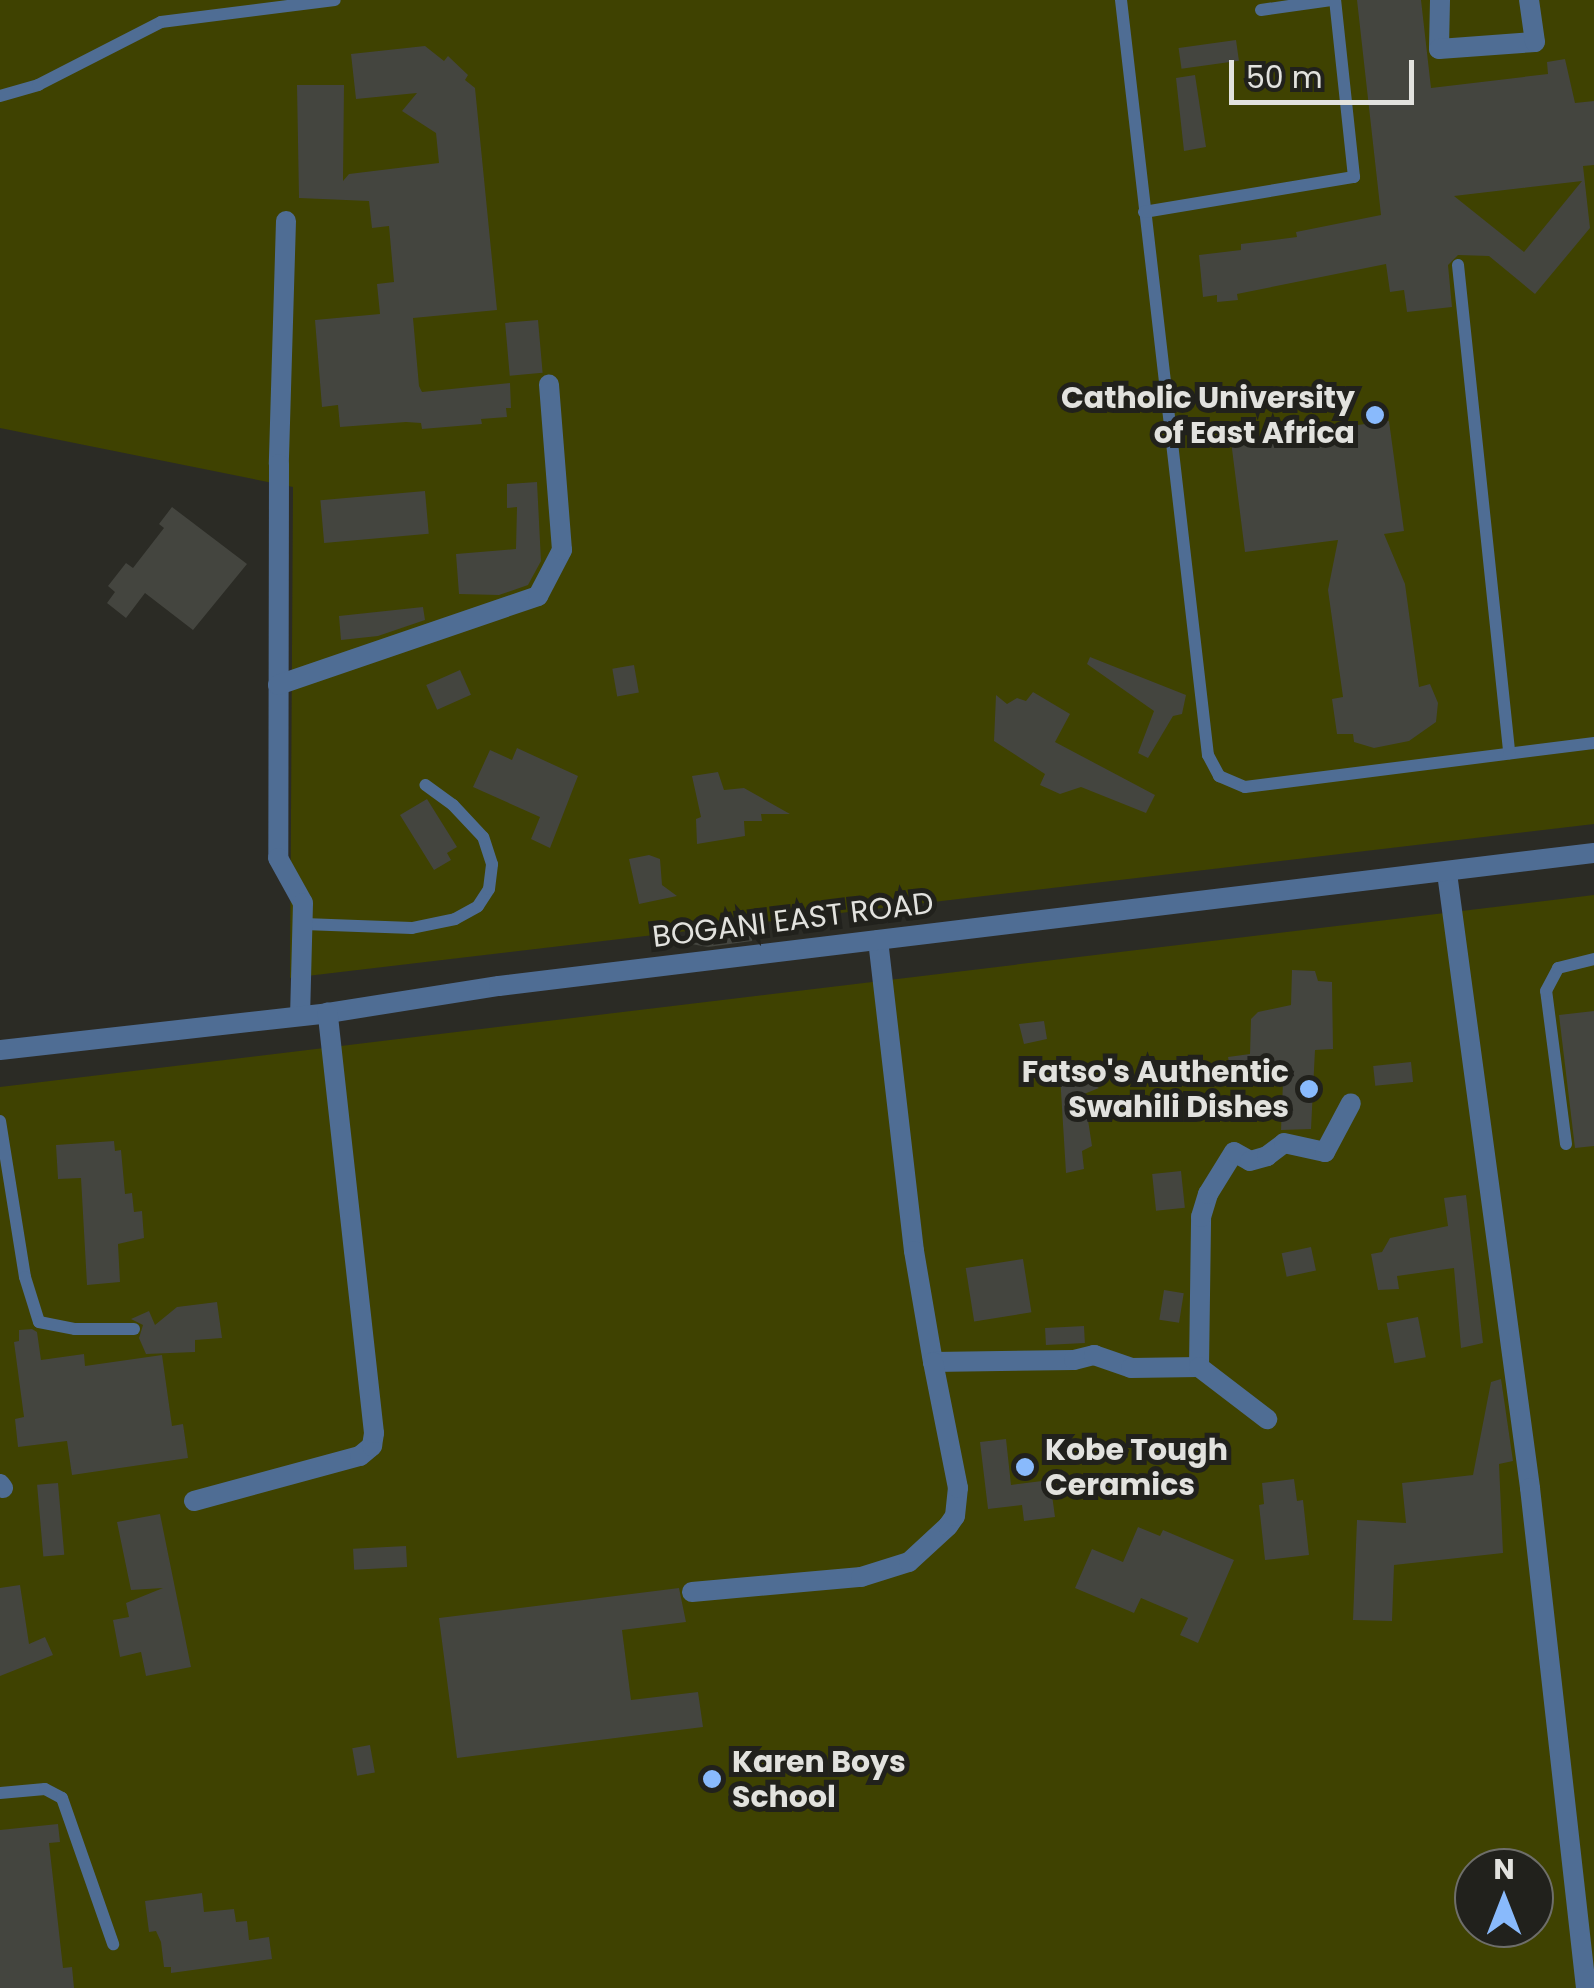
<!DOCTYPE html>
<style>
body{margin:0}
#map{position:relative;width:1594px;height:1988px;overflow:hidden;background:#2b2b25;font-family:Poppins,sans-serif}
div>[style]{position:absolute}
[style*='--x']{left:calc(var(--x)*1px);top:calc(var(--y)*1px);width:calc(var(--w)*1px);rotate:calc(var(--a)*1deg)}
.green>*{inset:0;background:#3f4201}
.building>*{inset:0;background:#44453f;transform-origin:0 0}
.service>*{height:12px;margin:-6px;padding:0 6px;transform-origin:6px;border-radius:6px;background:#4f6d94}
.minor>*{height:20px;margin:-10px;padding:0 10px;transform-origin:10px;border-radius:10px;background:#4f6d94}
.dots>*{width:28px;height:28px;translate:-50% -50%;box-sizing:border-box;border:5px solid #21211c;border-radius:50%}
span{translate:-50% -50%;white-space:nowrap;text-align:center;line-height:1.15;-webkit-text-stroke:10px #21211c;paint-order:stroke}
.poi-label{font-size:30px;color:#e2e2de;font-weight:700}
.right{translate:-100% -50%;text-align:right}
.left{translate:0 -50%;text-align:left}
.street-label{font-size:30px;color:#e2e2de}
.north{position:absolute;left:1454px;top:1848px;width:100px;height:100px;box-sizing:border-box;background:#21211c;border:2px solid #6e6e6a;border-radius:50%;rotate:0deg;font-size:28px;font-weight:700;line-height:40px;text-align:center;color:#e2e2de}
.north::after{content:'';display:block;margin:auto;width:35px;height:45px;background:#89bafc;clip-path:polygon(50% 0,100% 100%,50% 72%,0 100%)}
.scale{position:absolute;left:1229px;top:60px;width:185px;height:45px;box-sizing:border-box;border:5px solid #e2e2de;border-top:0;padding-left:12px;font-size:30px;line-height:35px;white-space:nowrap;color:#e2e2de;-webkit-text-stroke:8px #21211c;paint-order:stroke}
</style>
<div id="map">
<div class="green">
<i style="clip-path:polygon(0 0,1594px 0,1594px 824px,290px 978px,293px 487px,0 428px)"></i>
<i style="clip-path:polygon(evenodd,1594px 895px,1594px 1988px,0 1988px,0 1087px,1594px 895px,1474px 1868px,1534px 1868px,1534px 1928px,1474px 1928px,1474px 1868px)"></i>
</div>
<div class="building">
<i style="clip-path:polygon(evenodd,1357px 0,1421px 0,1431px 88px,1548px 74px,1547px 62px,1565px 59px,1575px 103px,1594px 101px,1594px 165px,1583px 166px,1590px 228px,1535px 294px,1489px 256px,1458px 255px,1448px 265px,1452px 307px,1407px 312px,1404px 290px,1390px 292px,1386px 264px,1237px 294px,1238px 300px,1217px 302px,1217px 295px,1203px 297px,1199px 255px,1241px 250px,1241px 244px,1297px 237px,1296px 232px,1381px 215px,1357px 0,1582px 181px,1524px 252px,1454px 196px,1582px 181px)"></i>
<i style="left:1236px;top:40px;width:21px;height:58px;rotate:82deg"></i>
<i style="clip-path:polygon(425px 46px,444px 61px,448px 56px,468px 75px,465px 80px,475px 88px,497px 310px,413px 318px,419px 386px,422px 392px,510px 383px,511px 408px,506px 408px,507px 417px,481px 419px,482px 424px,422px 429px,421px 423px,406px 422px,340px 427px,338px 405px,322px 407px,315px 320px,380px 314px,377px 284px,394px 282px,389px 226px,372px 228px,369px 201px,299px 198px,297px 85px,344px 85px,343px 181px,349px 174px,439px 163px,436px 133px,402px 111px,417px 93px,356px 99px,351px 54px)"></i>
<i style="clip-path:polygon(1195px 75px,1206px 147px,1184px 151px,1176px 78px)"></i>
<i style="left:538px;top:320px;width:53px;height:33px;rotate:85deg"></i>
<i style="clip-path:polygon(1389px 421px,1404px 531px,1384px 534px,1405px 584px,1419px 687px,1430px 684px,1438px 703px,1436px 722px,1409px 741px,1374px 748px,1354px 742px,1353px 734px,1337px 734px,1332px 699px,1343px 697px,1328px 590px,1338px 540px,1245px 552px,1231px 441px)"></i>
<i style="clip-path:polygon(537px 482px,541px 561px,528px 585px,499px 595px,459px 594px,456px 554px,516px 549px,517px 507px,507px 508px,507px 484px)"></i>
<i style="left:425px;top:491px;width:43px;height:105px;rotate:85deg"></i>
<i style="clip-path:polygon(172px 507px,247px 564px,193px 630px,145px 593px,126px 618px,107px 603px,115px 592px,108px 586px,126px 563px,133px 568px,164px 528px,159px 524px)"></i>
<i style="clip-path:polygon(423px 607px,425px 620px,378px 636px,341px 640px,339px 616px)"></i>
<i style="clip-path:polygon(1090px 657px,1186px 695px,1182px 714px,1173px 716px,1148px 758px,1138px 753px,1154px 711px,1087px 664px)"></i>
<i style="left:634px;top:665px;width:28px;height:22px;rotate:80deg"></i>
<i style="left:460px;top:670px;width:27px;height:37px;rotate:66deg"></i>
<i style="clip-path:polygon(1033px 692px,1070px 714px,1055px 742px,1155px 795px,1146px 813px,1081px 787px,1060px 794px,1040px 785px,1045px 774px,994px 741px,996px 695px,1007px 704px,1017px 698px,1026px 701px)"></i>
<i style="clip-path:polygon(517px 748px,578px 776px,550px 848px,531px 839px,540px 817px,473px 787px,490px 750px,512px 760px)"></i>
<i style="clip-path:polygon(718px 772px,724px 790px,744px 788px,790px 814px,761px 814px,762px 821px,744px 821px,745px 836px,697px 844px,696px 819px,701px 817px,692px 776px)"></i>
<i style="clip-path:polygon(427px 799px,457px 847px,447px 853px,451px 860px,434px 870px,400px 815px)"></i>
<i style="clip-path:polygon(649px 855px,660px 859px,662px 885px,677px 896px,639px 904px,629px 859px)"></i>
<i style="clip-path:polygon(754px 930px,752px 941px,708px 947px,691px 944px)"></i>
<i style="clip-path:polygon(1292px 970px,1315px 971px,1318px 981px,1332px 982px,1333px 1049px,1315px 1050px,1311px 1129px,1281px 1130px,1283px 1082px,1232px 1078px,1228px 1057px,1250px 1054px,1251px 1019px,1258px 1012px,1291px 1005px)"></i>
<i style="clip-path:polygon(1594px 1011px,1594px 1146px,1575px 1148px,1559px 1015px)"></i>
<i style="clip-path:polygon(1044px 1021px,1047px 1039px,1024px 1044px,1019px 1024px)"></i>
<i style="left:1411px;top:1062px;width:20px;height:38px;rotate:84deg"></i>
<i style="clip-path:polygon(1082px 1072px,1082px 1078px,1099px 1088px,1084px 1094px,1092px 1146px,1082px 1151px,1084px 1169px,1066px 1173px,1060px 1075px)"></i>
<i style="clip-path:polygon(114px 1141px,115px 1151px,121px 1150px,125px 1194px,132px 1193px,134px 1212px,142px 1211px,144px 1238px,118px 1244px,120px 1282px,87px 1285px,81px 1178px,58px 1179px,56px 1145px)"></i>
<i style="left:1181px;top:1171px;width:37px;height:29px;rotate:84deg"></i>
<i style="clip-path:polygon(1466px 1195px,1483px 1343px,1461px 1348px,1454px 1268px,1397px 1276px,1399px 1289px,1378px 1290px,1371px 1254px,1382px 1252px,1390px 1238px,1448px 1226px,1444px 1198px)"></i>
<i style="left:1311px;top:1247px;width:24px;height:30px;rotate:78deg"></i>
<i style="left:1023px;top:1259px;width:54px;height:58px;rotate:81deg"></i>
<i style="left:1164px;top:1290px;width:20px;height:30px;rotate:9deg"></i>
<i style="clip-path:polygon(217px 1302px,222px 1338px,195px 1340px,195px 1352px,146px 1354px,139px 1338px,143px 1325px,131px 1319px,149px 1311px,155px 1325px,177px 1307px)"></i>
<i style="left:1418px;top:1317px;width:41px;height:32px;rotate:79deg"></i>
<i style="left:1084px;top:1326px;width:17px;height:39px;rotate:87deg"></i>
<i style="clip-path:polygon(32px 1329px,37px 1332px,41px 1360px,84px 1354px,85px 1366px,162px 1355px,172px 1426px,183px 1424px,188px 1458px,72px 1475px,67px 1441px,18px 1447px,15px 1419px,24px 1417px,14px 1342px,19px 1341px,19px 1330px)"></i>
<i style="clip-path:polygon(1501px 1379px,1513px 1461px,1499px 1464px,1503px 1553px,1394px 1565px,1392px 1621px,1353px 1620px,1357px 1520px,1406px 1523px,1402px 1483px,1473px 1475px,1491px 1382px)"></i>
<i style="clip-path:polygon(1006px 1439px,1011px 1485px,1050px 1480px,1055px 1517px,1024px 1521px,1022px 1505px,988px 1509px,980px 1442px)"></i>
<i style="clip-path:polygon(1294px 1479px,1297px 1501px,1303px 1500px,1309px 1555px,1265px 1560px,1259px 1505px,1264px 1504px,1262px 1483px)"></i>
<i style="left:58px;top:1483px;width:72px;height:21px;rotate:85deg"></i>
<i style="clip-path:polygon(160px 1514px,191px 1667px,146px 1676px,141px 1652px,120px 1657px,113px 1620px,129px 1617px,126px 1603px,163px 1588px,131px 1590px,117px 1522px)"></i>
<i style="clip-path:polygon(1138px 1527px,1160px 1536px,1163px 1530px,1234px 1560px,1198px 1643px,1180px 1635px,1188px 1618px,1141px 1598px,1134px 1613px,1075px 1588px,1092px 1549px,1123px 1562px)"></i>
<i style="left:406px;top:1546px;width:21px;height:53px;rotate:87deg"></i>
<i style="clip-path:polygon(20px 1585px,29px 1644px,45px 1637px,53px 1655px,0 1676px,0 1588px)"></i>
<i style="clip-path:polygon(679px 1588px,686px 1622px,622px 1630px,631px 1700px,698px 1692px,703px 1727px,457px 1758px,439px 1618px)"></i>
<i style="left:370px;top:1745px;width:28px;height:18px;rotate:80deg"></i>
<i style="clip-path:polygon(58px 1824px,60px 1842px,49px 1843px,63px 1968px,72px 1967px,74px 1988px,0 1988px,0 1830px)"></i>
<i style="clip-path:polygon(202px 1893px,204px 1912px,234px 1909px,236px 1922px,247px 1921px,249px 1940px,269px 1937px,272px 1959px,171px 1973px,171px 1967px,164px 1967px,161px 1942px,156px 1931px,149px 1932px,145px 1901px)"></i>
</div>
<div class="service">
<i style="--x:1121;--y:0;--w:760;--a:83.43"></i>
<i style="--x:1208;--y:755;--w:24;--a:62"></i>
<i style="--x:1219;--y:776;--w:28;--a:23"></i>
<i style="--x:1245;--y:787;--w:352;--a:-7.2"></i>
<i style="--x:1261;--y:10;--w:71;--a:-8.1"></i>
<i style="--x:0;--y:96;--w:40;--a:-16"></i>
<i style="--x:38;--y:85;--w:138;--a:-27.1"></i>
<i style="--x:161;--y:22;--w:175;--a:-7.2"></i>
<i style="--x:1144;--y:212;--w:213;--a:-9.5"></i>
<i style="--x:1354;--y:177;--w:178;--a:-96.1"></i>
<i style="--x:1458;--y:265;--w:491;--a:84"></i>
<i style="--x:304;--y:924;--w:108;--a:2.1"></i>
<i style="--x:412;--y:928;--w:44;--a:-11.8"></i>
<i style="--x:455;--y:919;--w:26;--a:-29"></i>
<i style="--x:478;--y:906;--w:20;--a:-57"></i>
<i style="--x:489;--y:889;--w:25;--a:-83"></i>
<i style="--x:492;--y:864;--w:28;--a:-108"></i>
<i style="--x:483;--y:837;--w:44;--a:-133.2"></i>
<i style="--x:453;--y:805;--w:34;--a:-144"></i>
<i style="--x:0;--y:1121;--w:158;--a:80.9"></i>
<i style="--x:25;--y:1277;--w:47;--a:72.7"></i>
<i style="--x:39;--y:1322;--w:37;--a:11"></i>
<i style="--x:75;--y:1329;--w:59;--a:0"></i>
<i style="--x:1566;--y:1144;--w:154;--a:-97.4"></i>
<i style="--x:1546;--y:991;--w:26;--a:-62"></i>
<i style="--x:1558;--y:968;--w:37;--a:-14"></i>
<i style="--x:0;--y:1793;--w:45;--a:-5.1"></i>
<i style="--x:45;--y:1789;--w:19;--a:28"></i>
<i style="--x:62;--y:1798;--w:155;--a:70.7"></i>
</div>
<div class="minor">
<i style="--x:1440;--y:0;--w:49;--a:91.2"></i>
<i style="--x:1439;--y:49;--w:96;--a:-4.2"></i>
<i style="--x:1535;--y:42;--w:42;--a:-98.1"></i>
<i style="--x:286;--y:221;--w:243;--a:91.7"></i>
<i style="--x:279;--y:464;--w:394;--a:90.1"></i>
<i style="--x:278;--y:858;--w:51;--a:60.9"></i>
<i style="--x:303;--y:903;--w:112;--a:91.5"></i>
<i style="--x:278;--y:685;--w:275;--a:-18.9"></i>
<i style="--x:538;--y:596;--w:52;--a:-62.4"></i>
<i style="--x:562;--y:550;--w:166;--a:-94.5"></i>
<i style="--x:1447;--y:873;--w:621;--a:82.31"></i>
<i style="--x:1530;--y:1488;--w:503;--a:83.61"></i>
<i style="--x:878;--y:940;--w:313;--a:83.4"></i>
<i style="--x:914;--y:1251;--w:113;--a:80.3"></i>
<i style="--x:933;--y:1362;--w:141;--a:-0.8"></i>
<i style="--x:1074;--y:1360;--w:21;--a:-14"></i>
<i style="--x:1094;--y:1355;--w:39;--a:19"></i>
<i style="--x:1131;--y:1368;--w:68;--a:-0.8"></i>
<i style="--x:1199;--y:1367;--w:150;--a:-89.2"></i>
<i style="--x:1201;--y:1217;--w:24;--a:-73"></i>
<i style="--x:1208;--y:1194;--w:49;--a:-58.2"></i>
<i style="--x:1234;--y:1152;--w:18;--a:29"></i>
<i style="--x:1250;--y:1161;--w:18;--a:-16"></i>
<i style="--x:1267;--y:1156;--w:21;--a:-37"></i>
<i style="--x:1284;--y:1143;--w:42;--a:12.4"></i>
<i style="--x:1325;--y:1152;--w:55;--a:-62"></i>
<i style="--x:0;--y:1050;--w:330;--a:-6.4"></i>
<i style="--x:328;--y:1013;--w:173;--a:-9"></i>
<i style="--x:499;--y:986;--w:1103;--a:-6.93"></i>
<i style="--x:1199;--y:1367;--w:86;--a:37.4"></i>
<i style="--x:0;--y:1484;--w:5;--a:53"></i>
<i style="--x:194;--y:1501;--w:172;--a:-15.2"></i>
<i style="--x:360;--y:1456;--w:16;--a:-40"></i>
<i style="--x:372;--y:1446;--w:13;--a:-81"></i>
<i style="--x:374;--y:1433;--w:423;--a:-96.3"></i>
<i style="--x:692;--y:1592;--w:170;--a:-5.1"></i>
<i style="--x:861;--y:1577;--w:50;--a:-17.4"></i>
<i style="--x:909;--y:1562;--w:53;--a:-42.7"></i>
<i style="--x:948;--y:1526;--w:12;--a:-55"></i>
<i style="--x:955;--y:1516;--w:28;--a:-84"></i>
<i style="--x:958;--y:1488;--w:128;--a:-101.2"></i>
</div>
<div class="dots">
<i style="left:1375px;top:415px;background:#89bafc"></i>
<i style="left:1309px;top:1089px;background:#89bafc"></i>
<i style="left:1025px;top:1467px;background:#89bafc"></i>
<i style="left:712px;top:1779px;background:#89bafc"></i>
</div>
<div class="poi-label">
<span class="right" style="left:1355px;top:415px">Catholic University<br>of East Africa</span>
<span class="right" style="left:1289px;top:1089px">Fatso's Authentic<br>Swahili Dishes</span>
<span class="left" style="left:1045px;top:1467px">Kobe Tough<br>Ceramics</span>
<span class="left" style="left:732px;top:1779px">Karen Boys<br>School</span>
</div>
<div class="street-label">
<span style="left:793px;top:920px;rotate:-7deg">BOGANI EAST ROAD</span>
</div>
<div class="north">N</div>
<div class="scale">50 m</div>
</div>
